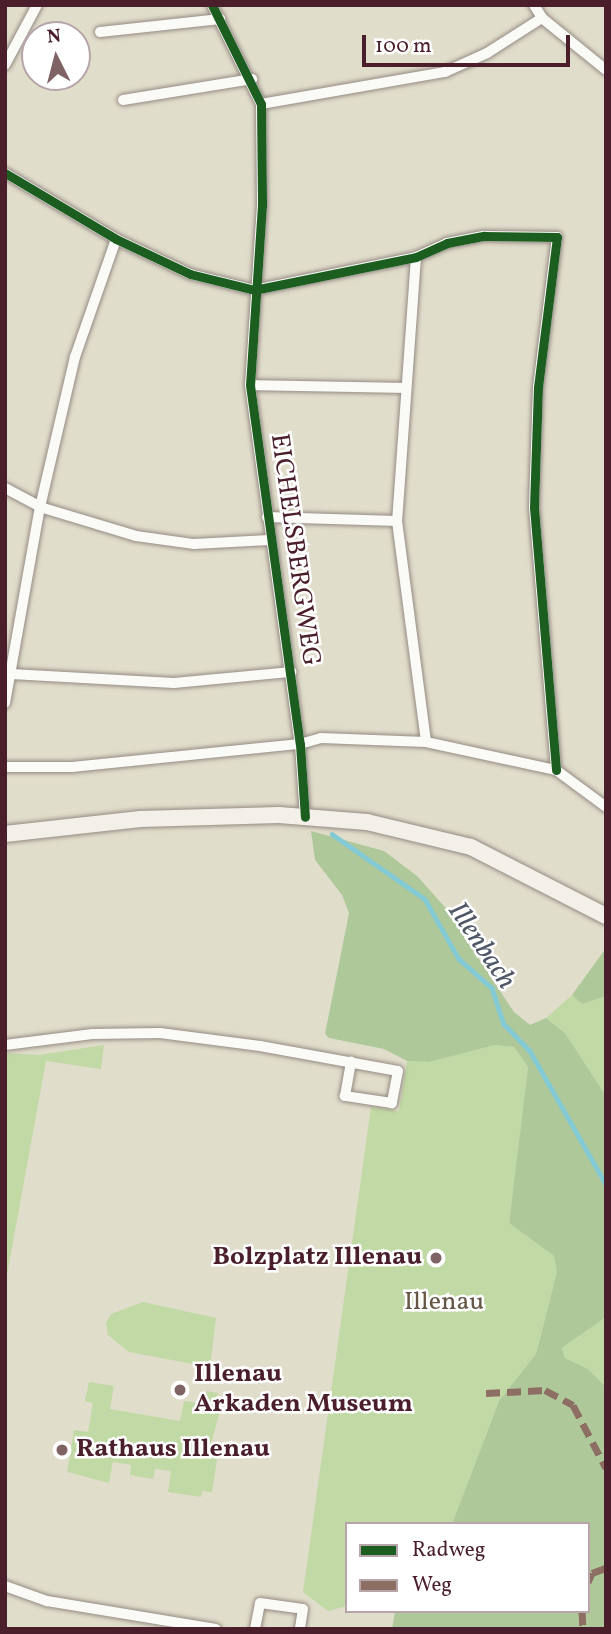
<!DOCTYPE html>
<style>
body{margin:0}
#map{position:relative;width:611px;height:1634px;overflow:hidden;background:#e1ddcb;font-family:Vollkorn,serif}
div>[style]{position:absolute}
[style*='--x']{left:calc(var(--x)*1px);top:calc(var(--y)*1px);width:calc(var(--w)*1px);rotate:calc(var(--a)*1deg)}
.green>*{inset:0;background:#c1d9a4}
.forest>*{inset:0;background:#aec89a}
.stream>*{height:4.5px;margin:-2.25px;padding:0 2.25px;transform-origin:2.25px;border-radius:2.25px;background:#84cad5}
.roads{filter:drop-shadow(0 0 2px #958b84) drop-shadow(0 0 2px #958b84)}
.street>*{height:10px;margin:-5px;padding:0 5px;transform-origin:5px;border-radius:5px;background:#fafaf7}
.secondary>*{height:16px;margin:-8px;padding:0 8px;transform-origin:8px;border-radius:8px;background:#f2f0e9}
.quiet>*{height:7px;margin-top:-3.5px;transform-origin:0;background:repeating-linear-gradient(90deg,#8d6e63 0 14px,transparent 0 21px)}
.cycleway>*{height:9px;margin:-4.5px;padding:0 4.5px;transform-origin:4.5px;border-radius:4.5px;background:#1b5e20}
.dots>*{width:19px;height:19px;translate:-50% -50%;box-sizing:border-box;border:4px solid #fff;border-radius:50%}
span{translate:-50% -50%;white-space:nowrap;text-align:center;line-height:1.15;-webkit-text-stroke:5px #fff;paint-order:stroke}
.street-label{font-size:26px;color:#4a1f2b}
.poi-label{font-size:26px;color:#4a1f2b;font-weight:700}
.right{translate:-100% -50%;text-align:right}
.left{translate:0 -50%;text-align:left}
.park-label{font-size:26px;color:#665646}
.water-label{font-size:28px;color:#505868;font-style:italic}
.frame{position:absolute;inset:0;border:7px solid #4a1f2b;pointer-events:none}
.legend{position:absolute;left:345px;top:1522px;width:245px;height:91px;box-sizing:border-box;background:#fff;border:2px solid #b7a5aa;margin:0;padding:9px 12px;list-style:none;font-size:21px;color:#4a1f2b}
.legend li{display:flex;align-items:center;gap:14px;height:35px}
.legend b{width:35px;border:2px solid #b7a5aa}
.north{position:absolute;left:21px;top:21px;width:70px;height:70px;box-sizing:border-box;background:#fff;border:2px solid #b7a5aa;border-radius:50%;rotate:354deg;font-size:19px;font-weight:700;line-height:28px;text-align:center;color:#4a1f2b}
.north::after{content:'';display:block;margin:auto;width:24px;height:32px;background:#7f6263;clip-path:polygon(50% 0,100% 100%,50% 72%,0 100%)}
.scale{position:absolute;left:362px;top:35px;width:208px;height:32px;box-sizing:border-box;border:4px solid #4a1f2b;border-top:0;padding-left:9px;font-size:21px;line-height:24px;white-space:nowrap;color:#4a1f2b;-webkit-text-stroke:5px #fff;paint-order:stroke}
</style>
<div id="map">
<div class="green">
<i style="clip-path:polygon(572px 995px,582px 1004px,606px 996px,606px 1096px,565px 1033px,546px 1018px)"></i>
<i style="clip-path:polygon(104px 1045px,101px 1069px,46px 1061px,5px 1286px,5px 1053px,38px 1055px)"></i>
<i style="clip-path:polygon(495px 1045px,514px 1047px,528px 1067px,509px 1223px,554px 1256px,557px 1272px,536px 1354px,499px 1401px,452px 1524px,347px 1524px,347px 1606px,328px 1611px,303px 1592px,371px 1107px,399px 1111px,407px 1061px,429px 1062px)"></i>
<i style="clip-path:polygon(143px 1302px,216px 1318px,211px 1360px,204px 1366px,129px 1352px,108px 1335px,106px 1323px,111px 1314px)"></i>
<i style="clip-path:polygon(606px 1317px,606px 1387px,588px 1369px,565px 1358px,562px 1348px)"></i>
<i style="clip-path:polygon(89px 1382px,114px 1386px,110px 1409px,180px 1421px,184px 1401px,203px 1404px,206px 1391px,218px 1393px,217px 1402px,222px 1404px,209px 1451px,218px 1453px,212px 1492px,202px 1491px,201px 1497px,168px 1492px,171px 1471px,155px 1469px,153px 1479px,130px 1475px,131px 1465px,113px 1462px,109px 1483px,67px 1472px,74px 1430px,88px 1432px,93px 1403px,85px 1401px)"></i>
</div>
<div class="forest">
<i style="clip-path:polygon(311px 831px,384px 851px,417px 876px,444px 906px,514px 1012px,530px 1025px,546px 1018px,565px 1033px,606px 1096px,606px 1317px,562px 1348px,565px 1358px,588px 1369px,606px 1387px,606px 1629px,392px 1629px,395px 1611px,588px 1611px,588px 1524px,452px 1524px,499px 1401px,536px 1354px,557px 1272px,554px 1256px,509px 1223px,528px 1067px,514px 1047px,495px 1045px,429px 1062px,407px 1061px,384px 1049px,329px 1038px,325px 1034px,349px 913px,342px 895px,315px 860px)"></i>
<i style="clip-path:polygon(606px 948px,606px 996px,582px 1004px,572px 995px)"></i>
</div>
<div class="stream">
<i style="--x:332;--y:834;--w:113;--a:35"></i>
<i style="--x:425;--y:899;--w:69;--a:60.5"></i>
<i style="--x:459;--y:959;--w:44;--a:41.3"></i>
<i style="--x:492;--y:988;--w:38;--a:72"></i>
<i style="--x:504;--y:1024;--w:37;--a:46"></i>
<i style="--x:530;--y:1051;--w:153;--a:60.3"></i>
</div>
<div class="roads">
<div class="street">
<i style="--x:212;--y:5;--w:110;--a:63.7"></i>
<i style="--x:261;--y:104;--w:101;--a:89.4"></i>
<i style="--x:262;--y:205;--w:180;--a:93.8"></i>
<i style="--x:250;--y:385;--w:362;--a:82.1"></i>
<i style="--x:300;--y:744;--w:73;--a:86.1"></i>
<i style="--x:534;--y:5;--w:15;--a:58"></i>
<i style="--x:542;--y:18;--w:82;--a:39.1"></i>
<i style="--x:100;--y:32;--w:121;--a:-6.2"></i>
<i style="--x:5;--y:65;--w:68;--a:-61.9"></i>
<i style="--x:123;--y:100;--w:131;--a:-9.2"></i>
<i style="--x:261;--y:104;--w:187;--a:-9.9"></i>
<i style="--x:445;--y:72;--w:46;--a:-24.3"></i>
<i style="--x:487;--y:53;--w:65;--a:-32.5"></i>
<i style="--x:5;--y:173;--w:129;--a:30.7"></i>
<i style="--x:116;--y:239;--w:82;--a:25.3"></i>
<i style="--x:190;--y:274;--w:66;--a:14"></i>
<i style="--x:254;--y:290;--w:165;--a:-11.5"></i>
<i style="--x:416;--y:257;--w:34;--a:-24"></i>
<i style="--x:447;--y:243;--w:38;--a:-11"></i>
<i style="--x:484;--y:236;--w:73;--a:0.8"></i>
<i style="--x:557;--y:237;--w:151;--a:97.2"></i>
<i style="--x:538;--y:387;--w:120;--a:91.9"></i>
<i style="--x:534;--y:507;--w:264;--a:85.2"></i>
<i style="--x:416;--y:257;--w:265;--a:94.1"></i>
<i style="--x:397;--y:521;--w:223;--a:82.5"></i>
<i style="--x:250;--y:385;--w:153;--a:1.1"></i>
<i style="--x:5;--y:488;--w:40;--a:28"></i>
<i style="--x:40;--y:507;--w:100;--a:16.8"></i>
<i style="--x:136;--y:536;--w:59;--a:7.9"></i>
<i style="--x:194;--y:544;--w:75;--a:-3.1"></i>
<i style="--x:267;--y:517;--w:130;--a:1.8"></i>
<i style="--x:11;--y:674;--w:163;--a:3.2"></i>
<i style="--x:174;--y:683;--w:118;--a:-5.4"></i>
<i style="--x:5;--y:703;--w:199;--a:-79.9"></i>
<i style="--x:40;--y:507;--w:154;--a:-76.9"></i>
<i style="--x:75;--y:357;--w:125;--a:-70.8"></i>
<i style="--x:5;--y:767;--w:67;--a:0"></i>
<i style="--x:72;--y:767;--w:229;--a:-5.8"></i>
<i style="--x:300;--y:744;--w:22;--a:-16"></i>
<i style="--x:321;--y:738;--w:105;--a:2.2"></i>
<i style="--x:426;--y:742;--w:133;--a:12.2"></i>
<i style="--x:556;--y:770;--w:62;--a:36.5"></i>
<i style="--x:5;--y:1045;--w:88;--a:-7.2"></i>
<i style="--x:92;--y:1034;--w:68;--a:-0.8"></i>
<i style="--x:160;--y:1033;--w:101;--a:7.4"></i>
<i style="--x:260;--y:1046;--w:140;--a:10.3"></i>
<i style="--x:398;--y:1071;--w:33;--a:101"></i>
<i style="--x:392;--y:1103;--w:48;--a:-171.5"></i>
<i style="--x:345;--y:1096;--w:35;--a:-80"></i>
<i style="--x:5;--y:1586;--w:45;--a:19.7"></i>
<i style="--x:47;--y:1601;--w:171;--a:9.4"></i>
<i style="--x:255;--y:1629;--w:26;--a:-79"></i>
<i style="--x:260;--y:1603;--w:43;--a:7.9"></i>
<i style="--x:303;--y:1609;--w:20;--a:99"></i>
</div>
<div class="secondary">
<i style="--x:5;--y:834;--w:136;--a:-6.3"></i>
<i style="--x:140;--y:819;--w:139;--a:-1.6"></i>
<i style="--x:279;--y:815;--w:88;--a:4.5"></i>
<i style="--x:367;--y:822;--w:107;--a:13.5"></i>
<i style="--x:471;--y:847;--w:152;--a:27.1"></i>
</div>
</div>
<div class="quiet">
<i style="--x:486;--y:1393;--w:59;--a:-2.9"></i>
<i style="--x:545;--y:1390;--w:32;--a:28"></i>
<i style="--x:573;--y:1405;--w:71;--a:62.4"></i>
<i style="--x:588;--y:1582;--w:10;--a:-66"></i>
<i style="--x:592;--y:1573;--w:15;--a:-20"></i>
<i style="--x:582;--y:1611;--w:18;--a:87"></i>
</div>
<div class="cycleway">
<i style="--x:212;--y:5;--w:110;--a:63.7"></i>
<i style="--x:261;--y:104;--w:101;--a:89.4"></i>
<i style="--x:262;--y:205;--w:180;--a:93.8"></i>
<i style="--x:250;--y:385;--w:362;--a:82.1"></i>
<i style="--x:300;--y:744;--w:73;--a:86.1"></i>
<i style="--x:5;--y:173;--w:129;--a:30.7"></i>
<i style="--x:116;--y:239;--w:82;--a:25.3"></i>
<i style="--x:190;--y:274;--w:66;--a:14"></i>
<i style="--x:254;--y:290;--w:165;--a:-11.5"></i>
<i style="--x:416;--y:257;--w:34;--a:-24"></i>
<i style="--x:447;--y:243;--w:38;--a:-11"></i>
<i style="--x:484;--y:236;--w:73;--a:0.8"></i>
<i style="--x:557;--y:237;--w:151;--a:97.2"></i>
<i style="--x:538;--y:387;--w:120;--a:91.9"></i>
<i style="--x:534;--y:507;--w:264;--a:85.2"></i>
</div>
<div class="dots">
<i style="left:436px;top:1258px;background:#7f6263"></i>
<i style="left:180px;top:1390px;background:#7f6263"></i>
<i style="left:62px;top:1450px;background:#7f6263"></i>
</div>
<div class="street-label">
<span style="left:294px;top:550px;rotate:82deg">EICHELSBERGWEG</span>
</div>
<div class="poi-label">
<span class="right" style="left:422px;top:1258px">Bolzplatz Illenau</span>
<span class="left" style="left:194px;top:1390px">Illenau<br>Arkaden Museum</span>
<span class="left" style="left:76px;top:1450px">Rathaus Illenau</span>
</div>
<div class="park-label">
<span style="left:444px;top:1303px">Illenau</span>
</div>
<div class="water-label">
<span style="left:481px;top:946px;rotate:56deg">Illenbach</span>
</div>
<div class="frame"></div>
<ul class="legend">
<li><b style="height:9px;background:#1b5e20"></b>Radweg</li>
<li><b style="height:9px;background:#8d6e63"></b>Weg</li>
</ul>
<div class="north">N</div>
<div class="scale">100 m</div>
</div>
